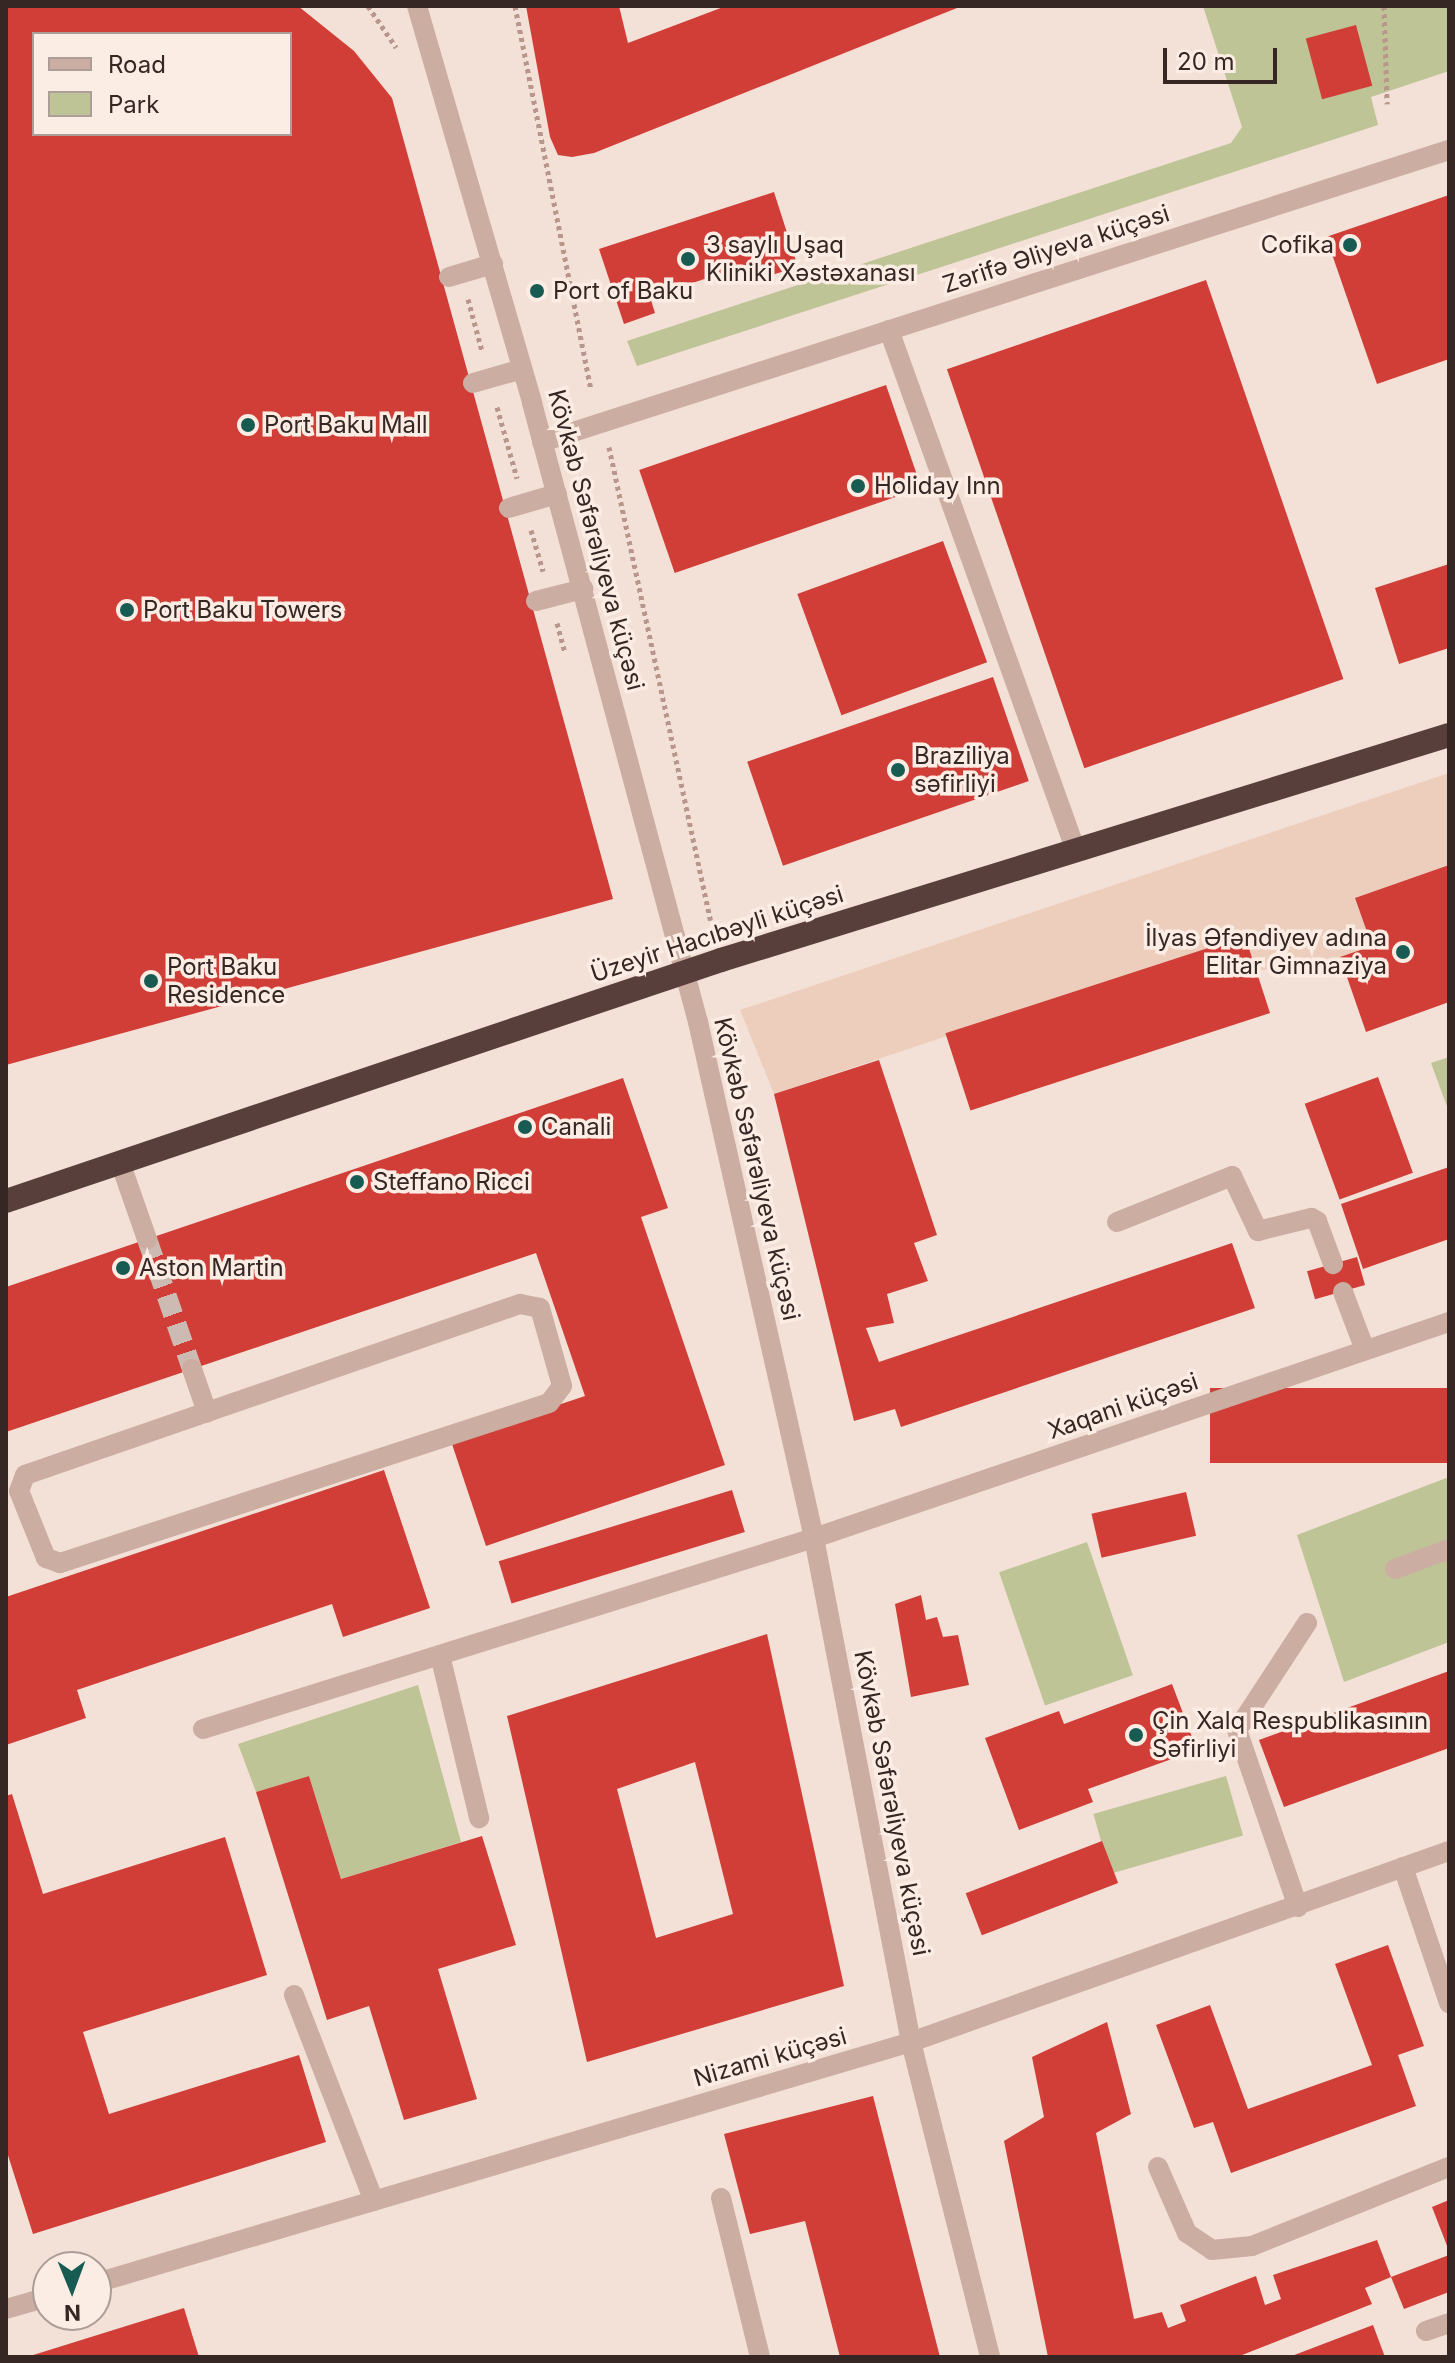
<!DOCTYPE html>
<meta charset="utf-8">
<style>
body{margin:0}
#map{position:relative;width:1455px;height:2363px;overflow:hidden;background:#f3e0d7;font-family:Inter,sans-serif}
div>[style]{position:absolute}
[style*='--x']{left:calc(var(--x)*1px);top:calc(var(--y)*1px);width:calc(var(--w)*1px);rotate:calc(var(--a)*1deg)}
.green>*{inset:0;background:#bec496;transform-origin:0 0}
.plaza>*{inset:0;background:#edcebd}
.building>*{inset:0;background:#d13d37;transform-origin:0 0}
.minor-tunnel>*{height:20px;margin-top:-10px;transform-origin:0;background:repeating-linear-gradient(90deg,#cdbbb3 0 20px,transparent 0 30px)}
.path>*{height:5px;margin-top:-2.5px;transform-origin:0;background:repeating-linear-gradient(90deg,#b8968c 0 4px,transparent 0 8px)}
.minor>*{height:20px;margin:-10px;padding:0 10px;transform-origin:10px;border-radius:10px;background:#ccada2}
.highway>*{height:24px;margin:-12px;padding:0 12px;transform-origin:12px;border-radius:12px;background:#583f3b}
.dots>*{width:22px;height:22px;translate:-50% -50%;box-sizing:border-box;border:4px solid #fbece4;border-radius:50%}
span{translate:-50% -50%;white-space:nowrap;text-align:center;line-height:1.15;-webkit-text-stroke:7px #fbece4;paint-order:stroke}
.poi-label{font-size:24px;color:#362725}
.left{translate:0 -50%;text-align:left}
.right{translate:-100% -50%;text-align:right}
.street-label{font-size:24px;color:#362725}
.frame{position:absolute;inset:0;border:8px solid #362725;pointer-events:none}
.legend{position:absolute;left:32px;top:32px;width:260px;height:104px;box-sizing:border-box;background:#fbece4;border:2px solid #ac9d98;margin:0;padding:10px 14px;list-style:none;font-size:24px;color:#362725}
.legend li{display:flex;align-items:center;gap:16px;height:40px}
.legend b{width:40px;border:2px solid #ac9d98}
.north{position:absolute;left:32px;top:2251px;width:80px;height:80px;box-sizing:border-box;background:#fbece4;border:2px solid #ac9d98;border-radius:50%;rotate:179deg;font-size:22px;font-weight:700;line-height:32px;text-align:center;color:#362725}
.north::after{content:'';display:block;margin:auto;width:28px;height:36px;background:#175b52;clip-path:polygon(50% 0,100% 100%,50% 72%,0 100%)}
.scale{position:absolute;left:1163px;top:48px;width:114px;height:36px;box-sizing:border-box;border:4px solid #362725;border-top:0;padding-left:10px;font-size:24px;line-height:28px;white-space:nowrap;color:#362725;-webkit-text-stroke:6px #fbece4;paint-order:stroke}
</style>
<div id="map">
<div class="green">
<i style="clip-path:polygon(1203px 6px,1449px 6px,1449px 71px,1371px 97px,1378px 125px,637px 366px,627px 341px,1231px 143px,1242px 127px)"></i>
<i style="clip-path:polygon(1449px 1057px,1449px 1112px,1431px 1063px)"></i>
<i style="clip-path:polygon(1449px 1477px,1449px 1642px,1344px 1682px,1297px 1535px)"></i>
<i style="left:1087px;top:1542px;width:141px;height:93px;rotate:71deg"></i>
<i style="clip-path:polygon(418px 1685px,461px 1842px,341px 1879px,309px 1776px,256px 1792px,238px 1744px)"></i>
<i style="left:1226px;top:1776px;width:62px;height:138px;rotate:74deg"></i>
</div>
<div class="plaza">
<i style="clip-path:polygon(1449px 773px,1449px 865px,1355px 898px,1372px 946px,1340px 957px,1257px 971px,1245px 936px,774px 1094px,740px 1010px)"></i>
</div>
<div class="building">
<i style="clip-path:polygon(evenodd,6px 6px,298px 6px,354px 51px,392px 98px,613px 899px,6px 1065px,6px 6px,34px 34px,290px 34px,290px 134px,34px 134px,34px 34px)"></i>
<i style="clip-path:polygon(526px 6px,619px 6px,628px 43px,726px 6px,962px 6px,594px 153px,572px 157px,558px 155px,550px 137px)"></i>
<i style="left:1356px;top:25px;width:63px;height:52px;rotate:75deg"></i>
<i style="clip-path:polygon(774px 192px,798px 267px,765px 277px,759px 261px,650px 297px,655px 313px,624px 324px,599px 249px)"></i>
<i style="clip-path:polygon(1449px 195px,1449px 359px,1377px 384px,1326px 237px)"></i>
<i style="left:1206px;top:280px;width:422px;height:274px;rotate:71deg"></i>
<i style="left:886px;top:385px;width:109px;height:261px;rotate:71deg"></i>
<i style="left:943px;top:541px;width:129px;height:155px;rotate:70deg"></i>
<i style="clip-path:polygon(1449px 564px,1449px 648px,1399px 664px,1375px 588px)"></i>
<i style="left:993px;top:677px;width:110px;height:260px;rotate:71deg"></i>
<i style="clip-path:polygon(1449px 865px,1449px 1002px,1366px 1032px,1340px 957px,1372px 946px,1355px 898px)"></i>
<i style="left:1245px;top:936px;width:81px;height:315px;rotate:72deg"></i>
<i style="clip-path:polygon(879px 1060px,937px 1235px,914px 1243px,928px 1281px,887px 1294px,894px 1323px,866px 1328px,879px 1362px,1232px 1243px,1255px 1308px,901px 1427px,895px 1409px,854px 1421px,774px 1094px)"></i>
<i style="left:1378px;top:1077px;width:102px;height:78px;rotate:70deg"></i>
<i style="clip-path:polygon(623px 1078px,668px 1208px,641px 1217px,725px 1465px,486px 1546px,451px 1441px,585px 1396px,536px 1253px,6px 1432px,6px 1287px)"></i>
<i style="clip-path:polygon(1449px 1167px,1449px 1239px,1363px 1269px,1341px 1204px)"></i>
<i style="left:1357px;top:1257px;width:29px;height:52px;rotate:74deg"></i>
<i style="left:1449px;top:1388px;width:75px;height:239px;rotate:90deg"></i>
<i style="clip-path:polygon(384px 1470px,430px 1608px,343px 1637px,332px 1604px,77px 1690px,86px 1718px,6px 1745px,6px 1597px)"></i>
<i style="left:732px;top:1490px;width:44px;height:244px;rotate:73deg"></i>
<i style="left:1186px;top:1492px;width:45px;height:97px;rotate:77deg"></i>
<i style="clip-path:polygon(921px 1595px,926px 1620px,937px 1617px,943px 1637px,958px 1635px,969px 1685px,911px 1697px,895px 1604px)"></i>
<i style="clip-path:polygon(evenodd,767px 1634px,844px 1986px,587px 2062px,507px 1716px,767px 1634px,695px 1762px,733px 1914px,656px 1938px,617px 1789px,695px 1762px)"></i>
<i style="clip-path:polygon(1449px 1671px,1449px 1748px,1284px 1807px,1259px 1740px)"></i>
<i style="clip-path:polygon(1172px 1684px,1197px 1750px,1088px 1789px,1093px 1802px,1019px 1830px,985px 1738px,1059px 1711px,1064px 1724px)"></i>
<i style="clip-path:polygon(309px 1776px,341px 1879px,482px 1836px,516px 1945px,438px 1969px,477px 2099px,404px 2120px,369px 2006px,327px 2020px,256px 1792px)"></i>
<i style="clip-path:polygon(12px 1794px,43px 1894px,225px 1837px,267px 1975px,83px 2032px,109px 2114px,299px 2055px,326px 2142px,33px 2234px,6px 2149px,6px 1796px)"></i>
<i style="left:1102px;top:1841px;width:45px;height:146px;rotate:69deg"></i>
<i style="clip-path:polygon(1388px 1945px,1424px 2046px,1398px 2055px,1416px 2106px,1231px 2173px,1213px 2122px,1194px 2128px,1156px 2025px,1210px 2005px,1248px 2109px,1372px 2065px,1335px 1964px)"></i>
<i style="clip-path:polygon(1107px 2022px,1131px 2114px,1096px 2133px,1134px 2319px,1162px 2312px,1168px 2328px,1186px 2321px,1180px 2305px,1256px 2276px,1265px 2305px,1281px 2299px,1273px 2275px,1377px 2240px,1391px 2277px,1449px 2255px,1449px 2292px,1404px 2309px,1391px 2277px,1365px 2288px,1372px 2304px,1237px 2357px,1048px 2357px,1004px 2141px,1044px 2117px,1032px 2057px)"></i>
<i style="clip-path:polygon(873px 2096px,940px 2357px,840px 2357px,805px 2221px,750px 2234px,724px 2134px)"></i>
<i style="clip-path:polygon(1449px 2200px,1449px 2251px,1432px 2207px)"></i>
<i style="clip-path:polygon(184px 2308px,199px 2357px,30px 2357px,30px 2356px)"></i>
<i style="clip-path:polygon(1373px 2325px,1385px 2357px,1289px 2357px)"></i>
</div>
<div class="minor-tunnel">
<i style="--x:147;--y:1239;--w:138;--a:70.9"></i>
</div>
<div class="path">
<i style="--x:368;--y:6;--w:50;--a:55.7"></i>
<i style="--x:515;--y:6;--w:390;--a:78.8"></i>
<i style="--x:1384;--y:6;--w:98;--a:88.2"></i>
<i style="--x:468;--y:299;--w:54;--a:74.9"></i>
<i style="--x:497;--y:407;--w:74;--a:74.3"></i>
<i style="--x:609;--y:447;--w:484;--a:77.9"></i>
<i style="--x:531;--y:530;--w:43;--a:73.7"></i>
<i style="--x:557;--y:623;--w:30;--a:75"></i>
</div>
<div class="minor">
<i style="--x:417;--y:6;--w:413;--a:73.8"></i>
<i style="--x:532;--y:403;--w:641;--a:74.99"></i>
<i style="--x:698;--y:1022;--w:529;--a:77.33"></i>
<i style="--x:814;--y:1538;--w:513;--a:79.11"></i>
<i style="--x:911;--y:2042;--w:325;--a:75.9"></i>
<i style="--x:449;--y:277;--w:46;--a:-16.5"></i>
<i style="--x:889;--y:330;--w:554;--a:70.26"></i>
<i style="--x:473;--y:383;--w:51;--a:-15.9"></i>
<i style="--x:542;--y:442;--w:953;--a:-17.85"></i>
<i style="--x:509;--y:508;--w:50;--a:-16.3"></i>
<i style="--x:536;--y:601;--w:49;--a:-14.3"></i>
<i style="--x:120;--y:1162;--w:82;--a:70.7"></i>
<i style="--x:1117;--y:1222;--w:124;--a:-21.8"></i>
<i style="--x:1232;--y:1176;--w:61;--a:64.7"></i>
<i style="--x:1258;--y:1231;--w:55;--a:-13.8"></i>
<i style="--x:1311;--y:1218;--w:7;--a:27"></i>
<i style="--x:1317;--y:1221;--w:46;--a:69.6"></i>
<i style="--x:1343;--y:1292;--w:62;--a:69.2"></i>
<i style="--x:520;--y:1304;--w:20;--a:11"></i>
<i style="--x:540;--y:1308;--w:81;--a:74.2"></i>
<i style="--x:562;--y:1386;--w:21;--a:127"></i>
<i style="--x:549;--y:1403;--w:515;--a:161.88"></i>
<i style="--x:60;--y:1563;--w:15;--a:-160"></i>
<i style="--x:46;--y:1558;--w:72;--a:-111.9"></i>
<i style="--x:19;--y:1491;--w:17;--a:-69"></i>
<i style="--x:25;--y:1475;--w:524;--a:-19.06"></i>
<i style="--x:192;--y:1369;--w:46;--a:70.8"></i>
<i style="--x:1395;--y:1569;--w:58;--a:-20.3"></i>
<i style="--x:440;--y:1655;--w:168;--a:76.5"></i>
<i style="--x:203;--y:1729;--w:640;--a:-17.36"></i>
<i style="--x:814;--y:1538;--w:671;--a:-18.79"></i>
<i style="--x:1403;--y:1867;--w:144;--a:71.3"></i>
<i style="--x:1298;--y:1907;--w:187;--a:-109"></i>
<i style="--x:1237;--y:1730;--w:128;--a:-56.8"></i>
<i style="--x:294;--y:1995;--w:221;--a:68.8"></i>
<i style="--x:1158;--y:2167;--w:72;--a:66.3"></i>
<i style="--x:1187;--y:2233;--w:30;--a:34"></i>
<i style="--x:1212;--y:2250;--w:40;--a:-5.7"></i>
<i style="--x:1252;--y:2246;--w:212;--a:-21.9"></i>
<i style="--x:721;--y:2198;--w:164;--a:76.2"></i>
<i style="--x:96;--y:2283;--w:850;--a:-16.47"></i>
<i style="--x:911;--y:2042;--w:571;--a:-19.55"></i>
<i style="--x:6;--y:2309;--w:44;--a:-15.9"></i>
<i style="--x:1426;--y:2331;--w:24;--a:-19"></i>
</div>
<div class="highway">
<i style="--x:6;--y:1201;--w:755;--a:-18.63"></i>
<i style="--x:721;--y:960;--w:762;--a:-17.17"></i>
</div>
<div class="dots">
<i style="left:1350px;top:245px;background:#175b52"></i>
<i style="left:688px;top:259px;background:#175b52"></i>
<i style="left:537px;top:291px;background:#175b52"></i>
<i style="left:248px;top:425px;background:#175b52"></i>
<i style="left:858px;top:486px;background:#175b52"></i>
<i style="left:127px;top:610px;background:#175b52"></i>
<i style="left:898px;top:770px;background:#175b52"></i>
<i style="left:1403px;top:952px;background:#175b52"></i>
<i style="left:151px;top:981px;background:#175b52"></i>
<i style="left:525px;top:1127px;background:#175b52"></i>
<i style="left:357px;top:1182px;background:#175b52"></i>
<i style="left:123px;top:1268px;background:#175b52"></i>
<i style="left:1136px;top:1735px;background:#175b52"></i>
</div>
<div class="poi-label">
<span class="left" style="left:706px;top:259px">3 saylı Uşaq<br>Kliniki Xəstəxanası</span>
<span class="right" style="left:1334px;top:245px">Cofika</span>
<span class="left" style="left:553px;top:291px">Port of Baku</span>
<span class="left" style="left:264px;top:425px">Port Baku Mall</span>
<span class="left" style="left:874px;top:486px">Holiday Inn</span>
<span class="left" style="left:143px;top:610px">Port Baku Towers</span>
<span class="left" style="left:914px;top:770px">Braziliya<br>səfirliyi</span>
<span class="right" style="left:1387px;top:952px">İlyas Əfəndiyev adına<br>Elitar Gimnaziya</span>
<span class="left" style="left:167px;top:981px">Port Baku<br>Residence</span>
<span class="left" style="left:541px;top:1127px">Canali</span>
<span class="left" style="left:373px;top:1182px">Steffano Ricci</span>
<span class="left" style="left:139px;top:1268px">Aston Martin</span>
<span class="left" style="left:1152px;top:1735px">Çin Xalq Respublikasının<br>Səfirliyi</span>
</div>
<div class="street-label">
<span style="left:1056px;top:249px;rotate:-18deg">Zərifə Əliyeva küçəsi</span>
<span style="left:596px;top:540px;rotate:75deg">Kövkəb Səfərəliyeva küçəsi</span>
<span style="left:717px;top:934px;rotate:-18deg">Üzeyir Hacıbəyli küçəsi</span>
<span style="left:757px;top:1169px;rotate:77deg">Kövkəb Səfərəliyeva küçəsi</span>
<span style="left:1123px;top:1406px;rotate:-19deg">Xaqani küçəsi</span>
<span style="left:892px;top:1803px;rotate:79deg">Kövkəb Səfərəliyeva küçəsi</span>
<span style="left:770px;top:2057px;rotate:-16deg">Nizami küçəsi</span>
</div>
<div class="frame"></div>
<ul class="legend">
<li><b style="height:10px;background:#ccada2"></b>Road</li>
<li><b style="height:22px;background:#bec496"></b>Park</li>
</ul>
<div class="north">N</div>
<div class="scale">20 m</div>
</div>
